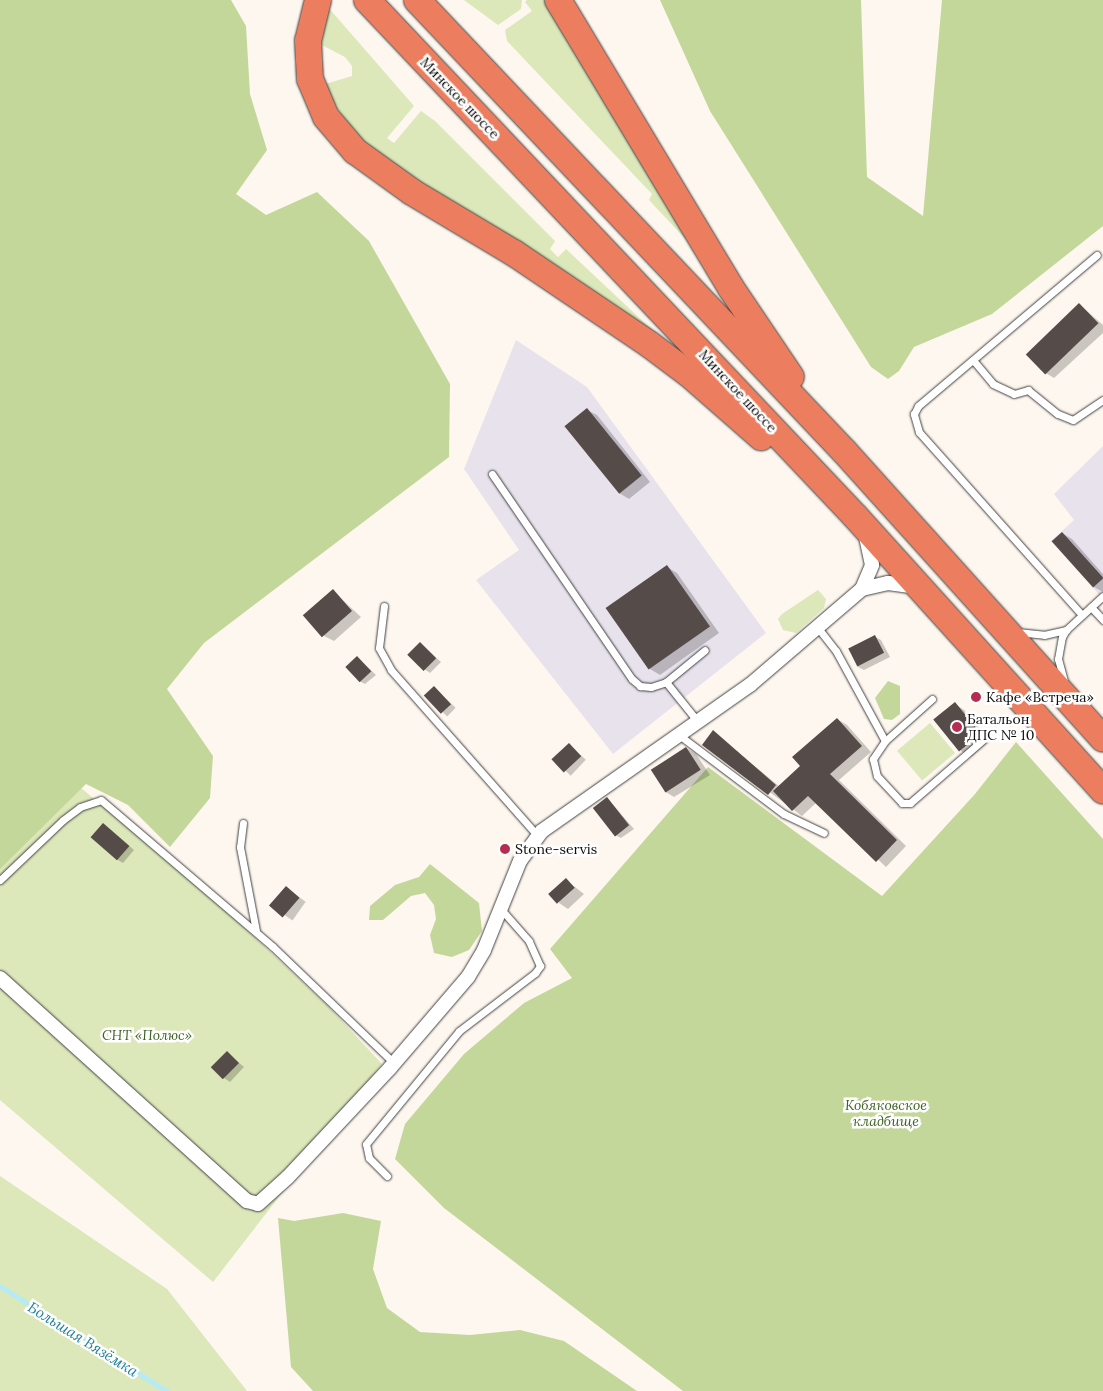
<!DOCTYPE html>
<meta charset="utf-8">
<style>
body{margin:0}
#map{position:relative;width:1103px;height:1391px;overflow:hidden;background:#fef7ef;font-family:Lora,serif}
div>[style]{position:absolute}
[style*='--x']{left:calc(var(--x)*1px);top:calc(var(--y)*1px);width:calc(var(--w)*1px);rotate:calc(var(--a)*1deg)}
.industrial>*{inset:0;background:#e8e2ec}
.green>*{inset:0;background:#dce7ba;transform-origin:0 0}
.forest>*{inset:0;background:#c4d79a}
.shadow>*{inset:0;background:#0003;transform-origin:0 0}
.stream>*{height:4.5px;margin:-2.25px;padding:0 2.25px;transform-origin:2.25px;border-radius:2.25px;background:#b6ebf3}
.building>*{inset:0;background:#554c4a;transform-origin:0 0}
.roads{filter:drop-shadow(0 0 1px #404040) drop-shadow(0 0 1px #404040)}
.lane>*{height:7px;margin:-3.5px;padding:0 3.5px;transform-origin:3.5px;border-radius:3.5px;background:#fff}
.street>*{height:14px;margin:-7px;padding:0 7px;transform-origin:7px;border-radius:7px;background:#fff}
.highway>*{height:26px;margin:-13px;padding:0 13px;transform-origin:13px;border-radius:13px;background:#ec7d5e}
.dots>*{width:14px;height:14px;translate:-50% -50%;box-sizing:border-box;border:2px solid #fff;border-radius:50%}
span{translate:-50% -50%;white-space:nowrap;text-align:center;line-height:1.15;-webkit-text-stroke:5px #fff;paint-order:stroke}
.street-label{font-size:14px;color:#0d0d0d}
.poi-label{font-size:14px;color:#0d0d0d}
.left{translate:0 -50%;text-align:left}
.park-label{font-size:14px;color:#3e6221;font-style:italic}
.water-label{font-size:15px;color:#1d8098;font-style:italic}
</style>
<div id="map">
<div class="industrial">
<i style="clip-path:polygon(516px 340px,587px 387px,766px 633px,613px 754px,476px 580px,519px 550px,464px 469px)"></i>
<i style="clip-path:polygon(1103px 446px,1103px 599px,1051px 541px,1074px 520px,1054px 494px)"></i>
</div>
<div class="green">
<i style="clip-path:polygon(464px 0,522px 0,521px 9px,498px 25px)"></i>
<i style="clip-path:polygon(527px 0,549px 0,706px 261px,649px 200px,652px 194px,507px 41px,505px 30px,532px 11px,525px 2px)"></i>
<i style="clip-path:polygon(327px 6px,414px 106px,387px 138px,394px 143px,421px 111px,435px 121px,555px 241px,550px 249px,558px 257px,566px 249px,666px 343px,363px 147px,322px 85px,352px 76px,352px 66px,345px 57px,318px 43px)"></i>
<i style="clip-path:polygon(818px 590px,826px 599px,824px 608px,796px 633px,783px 630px,778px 619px,782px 614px)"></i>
<i style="left:930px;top:723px;width:39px;height:43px;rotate:50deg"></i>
<i style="clip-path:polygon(80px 787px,245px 928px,329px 1007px,382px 1064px,213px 1282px,0 1100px,0 859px)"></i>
<i style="clip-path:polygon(0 1176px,167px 1289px,247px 1391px,0 1391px)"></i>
</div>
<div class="forest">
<i style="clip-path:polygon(0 0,231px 0,246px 26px,250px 94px,267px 150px,236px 194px,266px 215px,317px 192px,369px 241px,450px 384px,449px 457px,204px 643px,167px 689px,213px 756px,210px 798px,170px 847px,128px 805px,86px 784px,0 869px)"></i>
<i style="clip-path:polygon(660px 0,861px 0,867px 177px,923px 216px,942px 0,1103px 0,1103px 226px,992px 314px,914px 347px,899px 371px,888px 379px,871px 367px,710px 111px)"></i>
<i style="clip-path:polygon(888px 681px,900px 686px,900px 714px,892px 720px,884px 719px,875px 698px)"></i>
<i style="clip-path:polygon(1016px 742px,1103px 839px,1103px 1391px,683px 1391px,444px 1208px,395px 1159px,405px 1124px,464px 1054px,524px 1003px,572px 978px,550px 949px,708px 767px,882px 896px,975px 794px)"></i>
<i style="clip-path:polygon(430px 864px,479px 903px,482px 931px,469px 950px,452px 957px,434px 953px,430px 935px,436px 919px,434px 905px,425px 893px,411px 896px,383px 920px,369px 920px,370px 906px,395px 885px,419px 877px)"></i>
<i style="clip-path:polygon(343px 1213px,381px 1221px,373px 1269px,387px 1308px,420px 1332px,470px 1335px,520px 1330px,564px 1341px,637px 1391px,313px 1391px,291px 1367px,278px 1218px,294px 1221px)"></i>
</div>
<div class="shadow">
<i style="clip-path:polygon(1080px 305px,1103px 325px,1103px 333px,1054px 378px,1044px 372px)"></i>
<i style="clip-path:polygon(587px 410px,597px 415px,650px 482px,629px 499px,619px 493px)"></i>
<i style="clip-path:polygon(1062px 533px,1072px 539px,1103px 574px,1103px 592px,1094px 587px)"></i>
<i style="clip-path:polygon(667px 567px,677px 573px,719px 633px,660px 675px,650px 669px)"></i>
<i style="clip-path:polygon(333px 591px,361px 617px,334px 641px,324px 636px)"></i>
<i style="clip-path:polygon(875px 637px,881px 640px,890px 657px,864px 670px,858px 667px,850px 650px)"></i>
<i style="clip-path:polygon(421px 644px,441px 662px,430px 673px,424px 669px)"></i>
<i style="clip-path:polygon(357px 657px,376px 675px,365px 684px,359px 681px)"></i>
<i style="left:434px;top:687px;width:30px;height:12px;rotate:44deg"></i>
<i style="clip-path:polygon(955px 704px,964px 710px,990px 740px,971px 757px,961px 751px)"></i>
<i style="clip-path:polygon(837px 719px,847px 725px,871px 752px,839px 780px,906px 846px,886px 867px,817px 802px,802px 816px,704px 744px,713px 732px,780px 787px,802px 766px)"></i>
<i style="left:569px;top:744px;width:23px;height:22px;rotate:43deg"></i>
<i style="clip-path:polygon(686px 748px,696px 754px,710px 775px,674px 797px,664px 791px)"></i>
<i style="clip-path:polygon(608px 799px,634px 829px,621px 838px,615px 835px)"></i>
<i style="clip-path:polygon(104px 824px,134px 850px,123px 863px,116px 859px)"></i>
<i style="clip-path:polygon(566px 880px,584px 894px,568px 909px,559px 903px)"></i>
<i style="left:286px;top:888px;width:24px;height:23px;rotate:35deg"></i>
<i style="clip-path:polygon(227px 1053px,244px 1067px,230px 1082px,224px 1078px)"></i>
</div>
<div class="stream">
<i style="--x:0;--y:1286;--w:197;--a:32.2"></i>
</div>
<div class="building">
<i style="left:1079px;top:303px;width:28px;height:74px;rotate:46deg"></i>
<i style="left:587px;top:408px;width:87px;height:29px;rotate:51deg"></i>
<i style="left:1062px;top:532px;width:62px;height:14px;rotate:48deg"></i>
<i style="left:667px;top:565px;width:75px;height:75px;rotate:55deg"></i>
<i style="left:333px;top:589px;width:29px;height:40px;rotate:49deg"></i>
<i style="left:875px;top:635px;width:20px;height:30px;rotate:63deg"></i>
<i style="left:420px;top:642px;width:23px;height:18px;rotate:45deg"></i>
<i style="left:357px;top:656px;width:21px;height:16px;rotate:47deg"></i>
<i style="left:434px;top:686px;width:25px;height:14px;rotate:47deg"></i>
<i style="left:955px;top:702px;width:41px;height:28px;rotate:51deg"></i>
<i style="clip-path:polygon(837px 718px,862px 746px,830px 774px,897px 840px,876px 862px,808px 796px,792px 811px,773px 791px,800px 766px,792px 757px)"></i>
<i style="clip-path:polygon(713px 730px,776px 785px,768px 795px,702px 745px)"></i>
<i style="left:569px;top:743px;width:18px;height:24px;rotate:47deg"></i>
<i style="left:686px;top:747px;width:27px;height:42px;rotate:57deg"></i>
<i style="left:607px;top:797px;width:36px;height:18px;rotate:52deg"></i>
<i style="left:103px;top:823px;width:35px;height:19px;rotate:41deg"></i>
<i style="left:566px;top:878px;width:13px;height:24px;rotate:48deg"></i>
<i style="left:286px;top:886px;width:18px;height:26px;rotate:41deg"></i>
<i style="left:227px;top:1051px;width:17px;height:23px;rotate:45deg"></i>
</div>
<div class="roads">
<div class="lane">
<i style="--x:973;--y:360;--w:31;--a:50"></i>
<i style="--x:993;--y:384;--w:23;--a:25"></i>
<i style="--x:1014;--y:394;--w:15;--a:-16"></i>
<i style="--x:1028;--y:390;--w:38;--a:39"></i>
<i style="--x:1058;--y:414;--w:16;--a:22"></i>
<i style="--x:1073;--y:420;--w:36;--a:-34"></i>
<i style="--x:492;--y:474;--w:248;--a:55.7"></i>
<i style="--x:632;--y:679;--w:11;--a:41"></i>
<i style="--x:640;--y:686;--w:11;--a:5"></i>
<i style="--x:651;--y:687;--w:16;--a:-18"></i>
<i style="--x:666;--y:682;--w:50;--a:-39.4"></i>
<i style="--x:384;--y:606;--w:42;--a:96.8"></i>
<i style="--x:379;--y:648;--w:25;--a:61"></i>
<i style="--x:391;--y:670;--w:222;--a:48.5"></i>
<i style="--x:1091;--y:607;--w:18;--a:47"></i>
<i style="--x:1082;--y:615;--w:245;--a:-131.7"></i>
<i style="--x:919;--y:432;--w:19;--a:-106"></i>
<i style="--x:914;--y:414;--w:9;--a:-63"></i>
<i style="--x:918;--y:406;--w:234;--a:-40.2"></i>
<i style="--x:818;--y:628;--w:29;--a:52"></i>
<i style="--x:836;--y:651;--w:102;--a:61.4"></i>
<i style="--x:1017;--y:632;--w:27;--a:6"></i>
<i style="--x:1044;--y:635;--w:23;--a:-13"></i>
<i style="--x:1064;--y:681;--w:23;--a:-105"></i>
<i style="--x:1058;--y:659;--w:22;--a:-80"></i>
<i style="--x:1062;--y:637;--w:8;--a:-60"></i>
<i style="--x:1066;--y:630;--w:50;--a:-42.6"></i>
<i style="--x:666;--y:682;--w:51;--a:51.3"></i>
<i style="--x:932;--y:699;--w:63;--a:138.2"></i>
<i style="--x:885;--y:741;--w:22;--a:124"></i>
<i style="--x:873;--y:759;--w:17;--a:77"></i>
<i style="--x:877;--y:776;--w:37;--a:47"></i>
<i style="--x:902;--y:803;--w:8;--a:0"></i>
<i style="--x:910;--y:803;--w:98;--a:-40.9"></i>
<i style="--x:679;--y:735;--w:131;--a:37"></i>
<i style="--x:784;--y:814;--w:44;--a:25.4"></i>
<i style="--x:243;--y:823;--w:24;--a:97"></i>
<i style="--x:240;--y:847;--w:86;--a:79.2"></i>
<i style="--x:0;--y:880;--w:87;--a:-43.6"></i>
<i style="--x:63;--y:820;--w:21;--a:-37"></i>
<i style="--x:80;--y:807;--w:22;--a:-18"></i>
<i style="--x:101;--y:800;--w:226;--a:40.5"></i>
<i style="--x:273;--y:947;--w:168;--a:43.8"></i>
<i style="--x:387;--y:1176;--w:25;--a:-135"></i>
<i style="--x:369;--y:1158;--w:14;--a:-102"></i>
<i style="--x:366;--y:1144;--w:146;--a:-50.5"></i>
<i style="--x:459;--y:1031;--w:96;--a:-37.3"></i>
<i style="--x:535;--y:973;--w:9;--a:-54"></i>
<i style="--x:540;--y:966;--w:27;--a:-114"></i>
<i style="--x:529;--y:941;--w:44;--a:-131.3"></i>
</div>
<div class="street">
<i style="--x:862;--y:589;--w:26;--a:-67"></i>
<i style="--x:872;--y:565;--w:33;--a:-102"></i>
<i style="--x:0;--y:978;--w:333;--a:42.1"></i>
<i style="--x:247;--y:1201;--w:11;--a:15"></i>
<i style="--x:258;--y:1204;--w:40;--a:-42"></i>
<i style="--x:288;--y:1177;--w:149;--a:-46.9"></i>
<i style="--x:390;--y:1068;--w:120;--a:-49.4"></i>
<i style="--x:468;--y:977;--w:31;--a:-59"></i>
<i style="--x:484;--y:950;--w:96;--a:-68"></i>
<i style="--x:520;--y:861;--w:37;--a:-54"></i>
<i style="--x:542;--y:831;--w:254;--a:-35.1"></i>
<i style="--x:750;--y:685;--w:148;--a:-40.6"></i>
<i style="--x:862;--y:589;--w:27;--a:-13"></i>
<i style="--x:888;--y:583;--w:28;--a:8"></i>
</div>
<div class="highway">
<i style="--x:318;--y:0;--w:42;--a:103.7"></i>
<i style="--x:308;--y:41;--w:38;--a:87"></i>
<i style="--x:310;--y:79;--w:41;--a:67.2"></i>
<i style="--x:326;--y:117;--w:45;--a:49.5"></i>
<i style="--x:355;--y:151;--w:70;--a:35.7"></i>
<i style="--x:412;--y:192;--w:119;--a:30.9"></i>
<i style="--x:514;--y:253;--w:163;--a:34"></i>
<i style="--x:649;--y:344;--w:50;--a:36.9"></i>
<i style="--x:689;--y:374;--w:96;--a:41.2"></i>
<i style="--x:367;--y:0;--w:710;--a:46.6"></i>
<i style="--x:855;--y:516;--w:370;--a:47.9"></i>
<i style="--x:417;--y:0;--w:621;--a:46.57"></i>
<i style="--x:844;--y:451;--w:387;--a:48"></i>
<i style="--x:558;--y:0;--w:336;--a:59"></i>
<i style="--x:731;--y:288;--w:107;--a:56"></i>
</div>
</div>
<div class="dots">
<i style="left:976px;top:697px;background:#b62d54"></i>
<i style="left:957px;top:727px;background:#b62d54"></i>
<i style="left:505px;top:849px;background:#b62d54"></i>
</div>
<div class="street-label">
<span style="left:460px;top:98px;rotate:46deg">Минское шоссе</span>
<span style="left:738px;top:391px;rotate:47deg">Минское шоссе</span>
</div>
<div class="poi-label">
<span class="left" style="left:986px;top:697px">Кафе «Встреча»</span>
<span class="left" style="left:967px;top:727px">Батальон<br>ДПС № 10</span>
<span class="left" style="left:515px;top:849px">Stone-servis</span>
</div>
<div class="park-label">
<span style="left:147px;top:1035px">СНТ «Полюс»</span>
<span style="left:886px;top:1113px">Кобяковское<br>кладбище</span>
</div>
<div class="water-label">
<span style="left:83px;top:1339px;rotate:32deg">Большая Вязёмка</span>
</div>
</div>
